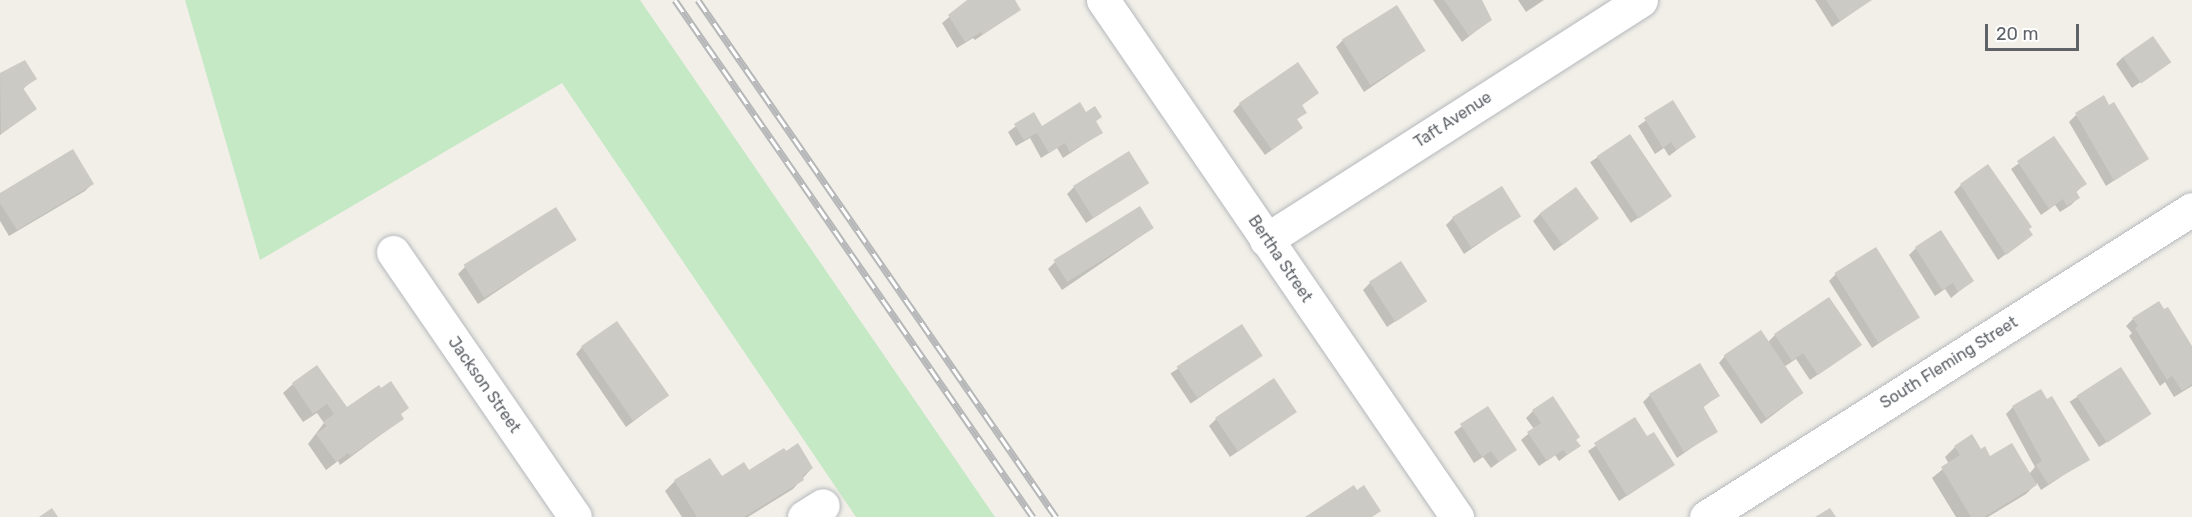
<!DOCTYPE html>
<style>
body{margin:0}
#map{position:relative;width:2192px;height:517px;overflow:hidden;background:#f1efe8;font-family:Rubik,sans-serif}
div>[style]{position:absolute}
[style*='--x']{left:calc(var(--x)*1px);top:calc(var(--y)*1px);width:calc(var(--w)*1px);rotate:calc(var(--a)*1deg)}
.green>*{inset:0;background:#c5e8c5}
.shadow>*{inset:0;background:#0003;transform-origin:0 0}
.building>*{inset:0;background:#cccac5;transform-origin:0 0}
.roads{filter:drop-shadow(0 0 2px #b5b8bc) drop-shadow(0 0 2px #b5b8bc)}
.street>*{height:33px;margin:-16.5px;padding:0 16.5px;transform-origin:16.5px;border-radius:16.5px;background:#fff}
.rail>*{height:7px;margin-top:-3.5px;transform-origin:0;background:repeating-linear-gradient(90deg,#fff 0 14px,#b6b7b8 0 28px);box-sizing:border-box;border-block:2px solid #b6b7b8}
span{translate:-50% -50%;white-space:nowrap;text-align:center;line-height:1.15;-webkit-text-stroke:5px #fff;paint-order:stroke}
.street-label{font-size:16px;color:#5f6368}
.scale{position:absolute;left:1985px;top:24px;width:94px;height:27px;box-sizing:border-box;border:3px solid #5f6368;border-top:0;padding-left:8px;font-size:18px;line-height:21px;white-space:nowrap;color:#5f6368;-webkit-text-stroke:4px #fff;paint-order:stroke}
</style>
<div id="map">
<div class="green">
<i style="clip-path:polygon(185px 0,640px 0,995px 517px,856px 517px,562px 83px,260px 260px)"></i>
</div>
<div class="shadow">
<i style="clip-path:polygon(970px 0,1013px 0,1019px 10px,975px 40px,973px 38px,957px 48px,942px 23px)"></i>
<i style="clip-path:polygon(1433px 0,1480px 0,1490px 20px,1462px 42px)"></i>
<i style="clip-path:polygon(1518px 0,1544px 0,1526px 12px)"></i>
<i style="clip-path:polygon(1815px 0,1871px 0,1832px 27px)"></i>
<i style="clip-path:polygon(1343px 40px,1424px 51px,1364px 92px,1336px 47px)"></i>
<i style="clip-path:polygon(2123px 57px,2169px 62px,2132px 88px,2116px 64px)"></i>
<i style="clip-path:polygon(8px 70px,35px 78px,22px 90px,35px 109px,0 135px,0 76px)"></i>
<i style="clip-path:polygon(1317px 93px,1301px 106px,1305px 112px,1296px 120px,1301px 128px,1265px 155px,1233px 111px,1240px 104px)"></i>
<i style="clip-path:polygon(1672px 102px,1694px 137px,1669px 156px,1664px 148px,1655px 154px,1638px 126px)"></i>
<i style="clip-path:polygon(1033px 114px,1041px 128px,1100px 117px,1095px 122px,1101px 133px,1063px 158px,1057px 148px,1041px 158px,1030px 138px,1016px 146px,1008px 132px)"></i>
<i style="clip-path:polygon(2076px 115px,2147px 158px,2106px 186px,2069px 122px)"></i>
<i style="left:1629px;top:136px;width:73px;height:47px;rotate:56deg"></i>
<i style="clip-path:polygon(2054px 138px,2085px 184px,2075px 193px,2078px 198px,2071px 205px,2060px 212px,2055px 205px,2041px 215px,2011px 169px)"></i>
<i style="clip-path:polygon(1147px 183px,1086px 223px,1067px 194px,1074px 187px)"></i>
<i style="clip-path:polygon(92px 184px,85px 191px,9px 236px,0 221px,0 195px)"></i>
<i style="clip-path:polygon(1961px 185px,2027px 229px,2031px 235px,1998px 260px,1954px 192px)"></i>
<i style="clip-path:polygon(1540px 214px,1597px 219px,1554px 251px,1533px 221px)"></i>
<i style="clip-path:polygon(1519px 216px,1464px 254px,1446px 225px,1453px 218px)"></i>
<i style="clip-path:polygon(1153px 228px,1062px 290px,1048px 269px,1055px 262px)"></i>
<i style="clip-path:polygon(575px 239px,478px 304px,458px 274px,465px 267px)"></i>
<i style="clip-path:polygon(1916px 248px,1972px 281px,1951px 298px,1945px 289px,1935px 296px,1909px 255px)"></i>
<i style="clip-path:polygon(1836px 274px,1918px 317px,1872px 348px,1829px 281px)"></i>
<i style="clip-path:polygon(1370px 283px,1425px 301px,1387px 327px,1363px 290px)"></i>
<i style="clip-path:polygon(2133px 319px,2192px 349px,2192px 386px,2174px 397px,2165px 382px,2160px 386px,2129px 336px,2132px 333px,2126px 326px)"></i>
<i style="left:1241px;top:326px;width:36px;height:85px;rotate:56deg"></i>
<i style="clip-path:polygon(1775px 335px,1860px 345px,1810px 380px,1796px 359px,1784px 367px,1802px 393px,1761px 424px,1719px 363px,1725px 356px,1767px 343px)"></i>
<i style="clip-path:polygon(582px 347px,667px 396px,626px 427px,576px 354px)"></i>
<i style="left:2120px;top:369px;width:54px;height:60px;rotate:57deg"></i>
<i style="clip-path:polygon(293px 384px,346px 409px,400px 415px,402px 419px,340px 465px,338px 461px,326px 470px,308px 444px,324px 423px,317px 413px,303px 422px,283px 393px)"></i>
<i style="clip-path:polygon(1650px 395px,1718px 396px,1702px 408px,1716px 431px,1677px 458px,1643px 402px)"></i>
<i style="clip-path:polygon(2013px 407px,2088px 459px,2041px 490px,2037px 483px,2026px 494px,1988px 517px,1956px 517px,1932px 478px,1949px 464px,1945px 457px,1955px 447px,1981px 451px,1989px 458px,2029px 474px,2035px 467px,2006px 414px)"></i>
<i style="clip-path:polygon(1487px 408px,1515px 450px,1491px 468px,1483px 457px,1474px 463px,1454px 432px)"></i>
<i style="clip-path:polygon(1533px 411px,1575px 440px,1579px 446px,1559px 461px,1555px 455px,1539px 466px,1521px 440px,1534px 429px,1526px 418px)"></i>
<i style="clip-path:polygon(1295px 412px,1230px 457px,1209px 426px,1216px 419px)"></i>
<i style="clip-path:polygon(1634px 419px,1646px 438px,1673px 465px,1619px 501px,1588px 451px)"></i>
<i style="clip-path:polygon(812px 468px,793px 489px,748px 517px,682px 517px,665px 491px,675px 481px)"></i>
</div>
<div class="building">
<i style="clip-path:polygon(967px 0,1015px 0,1021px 10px,982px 35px,981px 32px,965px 42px,948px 15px)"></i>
<i style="clip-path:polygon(1444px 0,1482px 0,1492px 20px,1469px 36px)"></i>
<i style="clip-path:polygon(1826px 0,1872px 0,1840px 21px)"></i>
<i style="left:1397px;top:5px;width:54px;height:65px;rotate:58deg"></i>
<i style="left:2153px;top:36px;width:32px;height:37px;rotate:55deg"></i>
<i style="clip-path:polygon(25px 60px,37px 79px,23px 88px,37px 109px,1px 134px,0 73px)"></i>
<i style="clip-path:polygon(1298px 62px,1319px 93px,1302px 105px,1307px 113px,1297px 119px,1303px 128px,1272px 150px,1239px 103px)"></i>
<i style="clip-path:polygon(2104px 95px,2109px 105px,2114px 102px,2149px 159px,2114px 181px,2075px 113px)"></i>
<i style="clip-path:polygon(1673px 100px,1696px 137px,1676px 150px,1671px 142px,1663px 148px,1644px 118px)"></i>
<i style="clip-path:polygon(1080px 102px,1086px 112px,1095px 106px,1102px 117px,1096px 121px,1103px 133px,1070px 152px,1065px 143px,1049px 153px,1037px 133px,1024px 140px,1014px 124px,1034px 112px,1042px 126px)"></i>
<i style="left:1630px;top:134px;width:75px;height:40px;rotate:56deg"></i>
<i style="clip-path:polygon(2054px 136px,2087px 184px,2076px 191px,2080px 198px,2067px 206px,2063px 199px,2049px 209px,2017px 161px)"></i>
<i style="clip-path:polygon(73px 149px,94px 184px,17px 230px,0 203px,0 193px)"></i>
<i style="left:1129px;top:151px;width:38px;height:66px;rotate:58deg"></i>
<i style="clip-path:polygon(1988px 164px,2032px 227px,2029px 229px,2033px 235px,2006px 255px,1960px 184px)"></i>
<i style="left:1502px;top:186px;width:36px;height:59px;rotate:58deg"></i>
<i style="left:1576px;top:187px;width:39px;height:45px;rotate:54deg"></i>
<i style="left:1140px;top:206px;width:26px;height:102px;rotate:58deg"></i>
<i style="left:556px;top:207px;width:39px;height:109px;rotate:58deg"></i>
<i style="clip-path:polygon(1941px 230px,1974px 281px,1958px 292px,1953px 283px,1942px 290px,1915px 247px)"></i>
<i style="left:1876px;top:247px;width:83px;height:49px;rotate:58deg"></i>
<i style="left:1401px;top:261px;width:48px;height:38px;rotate:57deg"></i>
<i style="clip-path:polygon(1829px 297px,1862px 345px,1818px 375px,1803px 353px,1792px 361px,1774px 334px)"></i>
<i style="clip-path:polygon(2159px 301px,2164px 309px,2168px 307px,2192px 346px,2192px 384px,2182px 391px,2172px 376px,2167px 380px,2135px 328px,2138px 326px,2132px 318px)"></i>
<i style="left:617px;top:321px;width:91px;height:44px;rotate:55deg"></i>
<i style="left:1242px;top:324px;width:38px;height:78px;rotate:57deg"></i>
<i style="left:1761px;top:330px;width:76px;height:45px;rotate:56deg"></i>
<i style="clip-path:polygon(1700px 363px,1720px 396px,1703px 406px,1718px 432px,1684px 452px,1649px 394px)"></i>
<i style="clip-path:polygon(317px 365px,347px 407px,379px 385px,381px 388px,391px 381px,409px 408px,401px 414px,404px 419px,350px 456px,348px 453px,336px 462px,316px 434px,327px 426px,323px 422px,334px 414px,327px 404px,313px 414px,292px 383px)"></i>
<i style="left:2121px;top:367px;width:56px;height:53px;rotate:57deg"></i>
<i style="left:1274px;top:378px;width:41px;height:71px;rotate:56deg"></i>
<i style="clip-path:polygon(2041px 389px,2047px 399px,2052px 396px,2090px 460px,2048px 484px,2036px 465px,2042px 461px,2012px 406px)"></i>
<i style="clip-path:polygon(1553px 396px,1580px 437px,1576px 440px,1581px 446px,1567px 455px,1563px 450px,1547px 461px,1527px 432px,1541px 423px,1532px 410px)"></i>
<i style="clip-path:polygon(1488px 406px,1517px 450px,1499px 462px,1491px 451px,1482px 457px,1460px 424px)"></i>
<i style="clip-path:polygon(1635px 417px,1647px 436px,1654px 432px,1675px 465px,1627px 496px,1594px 443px)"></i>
<i style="clip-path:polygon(1972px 434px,1981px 449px,1985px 446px,1990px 456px,2012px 443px,2037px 485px,1984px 517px,1971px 517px,1941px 467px,1960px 455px,1954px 446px)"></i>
<i style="clip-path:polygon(798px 443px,813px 468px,802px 476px,804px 480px,744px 517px,697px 517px,674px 480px,710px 458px,722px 476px,744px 462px,749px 470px,784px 448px,786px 451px)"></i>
<i style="clip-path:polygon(1354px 485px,1357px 490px,1364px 485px,1381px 511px,1372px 517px,1305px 517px)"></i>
<i style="clip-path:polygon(52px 508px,58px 517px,39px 517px)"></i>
<i style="clip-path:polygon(1830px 508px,1836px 517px,1815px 517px)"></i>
</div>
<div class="roads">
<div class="street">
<i style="--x:1103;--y:0;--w:627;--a:55.6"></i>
<i style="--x:1266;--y:240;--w:445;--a:-32.6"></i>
<i style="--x:393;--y:252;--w:321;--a:55.5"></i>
<i style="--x:804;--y:517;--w:22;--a:-32"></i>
<i style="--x:1706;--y:517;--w:575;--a:-32.36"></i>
</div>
</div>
<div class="rail">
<i style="--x:675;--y:0;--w:629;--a:55.3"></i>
<i style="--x:698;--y:0;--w:629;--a:55.3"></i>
</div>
<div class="street-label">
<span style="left:1453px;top:120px;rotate:-33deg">Taft Avenue</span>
<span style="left:1280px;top:259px;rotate:56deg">Bertha Street</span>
<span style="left:1949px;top:363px;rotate:-32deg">South Fleming Street</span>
<span style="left:484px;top:385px;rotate:55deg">Jackson Street</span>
</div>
<div class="scale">20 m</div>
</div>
